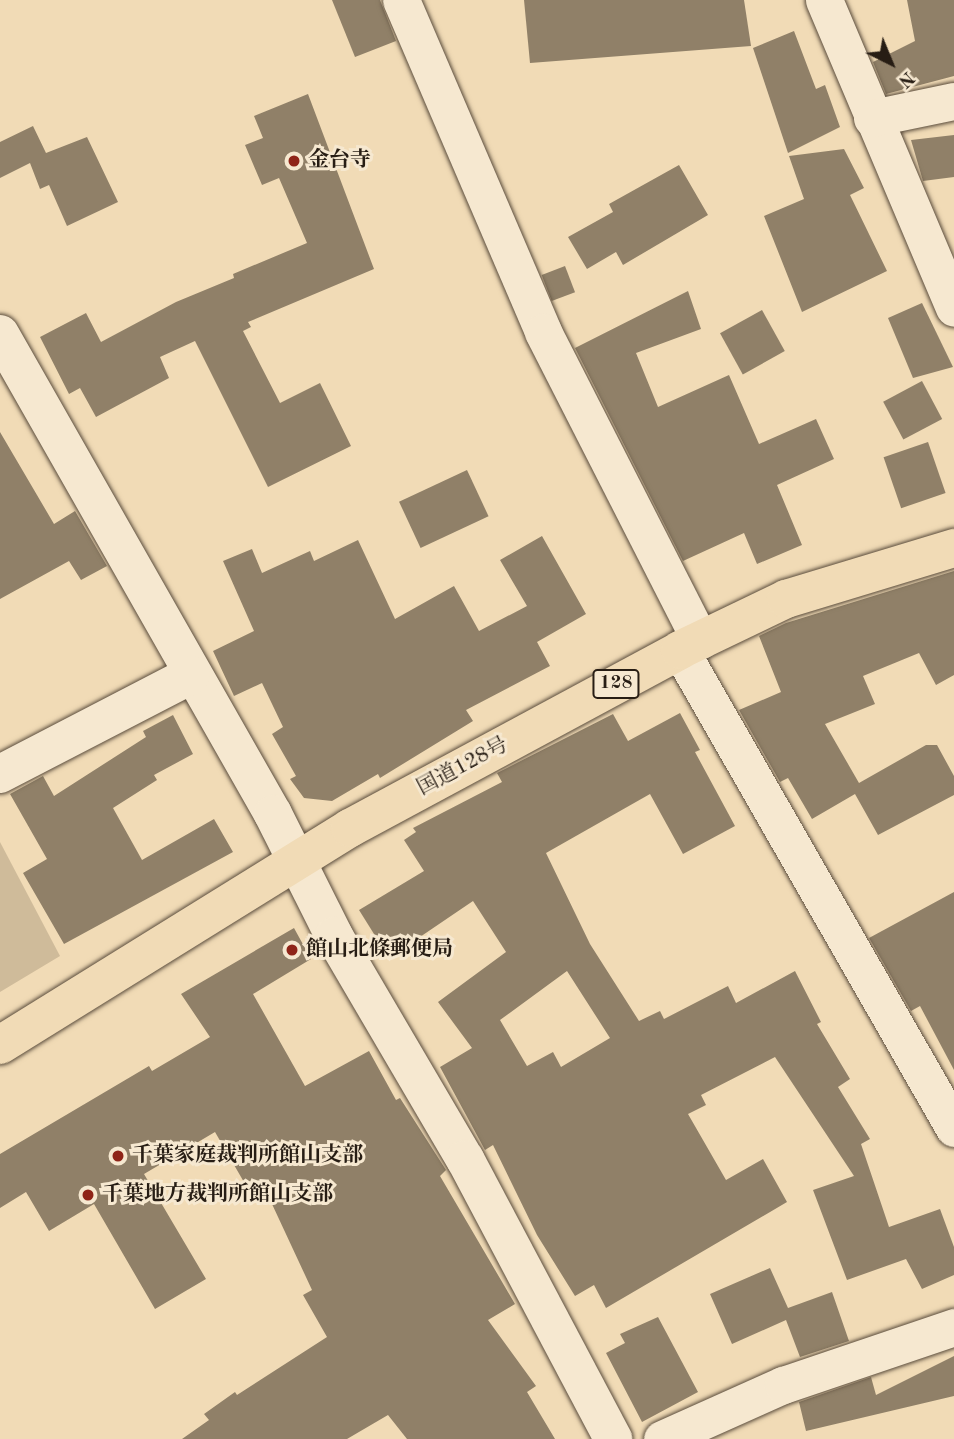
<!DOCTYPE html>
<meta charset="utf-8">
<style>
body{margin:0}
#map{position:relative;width:954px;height:1439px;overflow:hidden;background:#f1dbb6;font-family:"Old Standard TT","Noto Serif JP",serif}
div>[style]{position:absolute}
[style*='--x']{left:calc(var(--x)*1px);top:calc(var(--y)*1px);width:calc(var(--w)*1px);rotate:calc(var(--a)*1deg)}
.green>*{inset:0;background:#cfbb9a}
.building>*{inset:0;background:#908068;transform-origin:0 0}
.roads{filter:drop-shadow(0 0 2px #5a4c3c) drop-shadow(0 0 2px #5a4c3c)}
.street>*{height:37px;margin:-18.5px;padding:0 18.5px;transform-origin:18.5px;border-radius:18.5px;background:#f6e8d0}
.secondary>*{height:38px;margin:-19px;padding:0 19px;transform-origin:19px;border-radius:19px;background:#f6e8d0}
.highway>*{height:38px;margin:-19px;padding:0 19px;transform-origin:19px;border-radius:19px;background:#f1dbb6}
.dots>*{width:19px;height:19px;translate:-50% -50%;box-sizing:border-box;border:4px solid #f6e8d0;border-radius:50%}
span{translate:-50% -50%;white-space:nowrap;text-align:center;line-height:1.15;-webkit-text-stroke:6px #f6e8d0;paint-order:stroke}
.shield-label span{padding:2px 5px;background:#f6e8d0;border:2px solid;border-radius:5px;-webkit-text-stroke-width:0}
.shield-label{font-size:19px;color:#271d14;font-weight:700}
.poi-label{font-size:21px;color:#271d14;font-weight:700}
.left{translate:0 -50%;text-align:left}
.street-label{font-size:21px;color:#271d14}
.north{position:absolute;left:856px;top:28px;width:70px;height:70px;-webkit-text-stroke:5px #f6e8d0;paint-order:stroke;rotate:137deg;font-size:19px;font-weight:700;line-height:28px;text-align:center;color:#271d14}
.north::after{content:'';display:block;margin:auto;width:24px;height:32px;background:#271d14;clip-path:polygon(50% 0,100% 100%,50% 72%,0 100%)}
</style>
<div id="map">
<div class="green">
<i style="clip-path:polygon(0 842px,60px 956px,0 992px)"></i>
</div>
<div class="building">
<i style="clip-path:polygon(332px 0,380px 0,396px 41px,355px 57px)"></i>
<i style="clip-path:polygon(524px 0,744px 0,751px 46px,530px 63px)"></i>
<i style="clip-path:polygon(907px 0,954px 0,954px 76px,886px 94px,873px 62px,915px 41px)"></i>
<i style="clip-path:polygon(794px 31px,816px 89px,825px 85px,840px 127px,788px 153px,753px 48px)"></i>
<i style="clip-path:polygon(308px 94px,374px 269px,248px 322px,251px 327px,243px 331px,280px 403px,320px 383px,351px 446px,268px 487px,195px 341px,160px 357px,169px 378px,96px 417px,80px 388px,69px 394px,40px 337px,86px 313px,101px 342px,176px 302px,234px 278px,233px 274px,307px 243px,279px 178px,262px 185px,245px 145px,263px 138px,254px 116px)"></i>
<i style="clip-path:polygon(33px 126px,46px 153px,87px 137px,118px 202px,67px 226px,49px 185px,40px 189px,30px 163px,0 178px,0 142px)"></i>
<i style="clip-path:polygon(954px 135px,954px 177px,923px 181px,911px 140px)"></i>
<i style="clip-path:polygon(844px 149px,864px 188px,850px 195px,887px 271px,802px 312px,764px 216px,804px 199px,789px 156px)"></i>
<i style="clip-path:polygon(679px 165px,708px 215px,623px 265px,616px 252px,587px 269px,568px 237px,613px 212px,609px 204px)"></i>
<i style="left:565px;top:266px;width:28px;height:25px;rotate:69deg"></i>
<i style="clip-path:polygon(688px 291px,701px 329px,636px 353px,658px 407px,729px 375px,759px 444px,816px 419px,834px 459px,777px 485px,802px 545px,757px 564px,744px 533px,683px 561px,575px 348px)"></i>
<i style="clip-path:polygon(922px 303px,953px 367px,913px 378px,888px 318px)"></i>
<i style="left:762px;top:310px;width:47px;height:48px;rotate:61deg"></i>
<i style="left:922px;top:381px;width:43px;height:44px;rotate:62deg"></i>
<i style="clip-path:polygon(0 432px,54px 524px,75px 511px,107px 566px,81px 580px,69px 561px,0 599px)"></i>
<i style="left:928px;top:442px;width:54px;height:47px;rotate:71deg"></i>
<i style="left:467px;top:470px;width:51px;height:75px;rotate:65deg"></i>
<i style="clip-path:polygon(542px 536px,586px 614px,537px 642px,550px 666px,466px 710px,473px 721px,380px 778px,378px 774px,332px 801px,304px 798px,290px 779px,296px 776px,272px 734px,283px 727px,262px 683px,234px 696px,213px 651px,254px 631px,223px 561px,252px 549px,262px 573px,310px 551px,314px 561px,358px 540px,395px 619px,454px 586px,479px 631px,527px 606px,500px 560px)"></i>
<i style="clip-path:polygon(954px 571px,954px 675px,936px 685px,919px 653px,863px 676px,875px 704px,825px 724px,859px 783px,926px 745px,937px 745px,954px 776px,954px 795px,878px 835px,855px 794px,812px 819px,788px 778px,780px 782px,739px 710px,781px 692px,759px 636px,786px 623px)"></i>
<i style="clip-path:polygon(evenodd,680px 713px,700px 750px,695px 752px,735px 826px,683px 854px,650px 794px,546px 853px,590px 944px,639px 1021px,660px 1011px,664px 1019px,728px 986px,736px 1003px,795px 971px,821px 1022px,817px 1024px,850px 1079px,838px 1087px,870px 1139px,861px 1144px,889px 1227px,940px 1209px,954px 1247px,954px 1275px,922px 1289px,906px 1259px,847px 1280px,813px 1190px,854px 1176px,775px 1057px,701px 1095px,706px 1105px,688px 1114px,726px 1180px,763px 1159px,787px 1202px,606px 1308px,594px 1285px,575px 1296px,537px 1235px,493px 1145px,485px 1150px,440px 1067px,472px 1048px,438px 1002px,506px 952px,473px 901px,389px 958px,359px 910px,424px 871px,404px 840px,416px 832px,413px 828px,502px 782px,497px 773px,613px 714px,628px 741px,680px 713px,567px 971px,610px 1038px,561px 1067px,553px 1052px,527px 1066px,500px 1020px,567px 971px)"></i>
<i style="clip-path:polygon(173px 715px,193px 754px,154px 775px,157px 780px,113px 808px,142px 860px,214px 819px,233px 852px,64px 944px,23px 873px,47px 859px,10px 794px,43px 776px,54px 796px,146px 737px,143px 731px)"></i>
<i style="clip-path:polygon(954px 892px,954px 1070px,920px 1006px,911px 1011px,869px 938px)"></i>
<i style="clip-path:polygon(294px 928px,311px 959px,253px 994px,305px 1086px,369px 1051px,396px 1100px,400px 1098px,446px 1170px,440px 1176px,515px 1304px,488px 1320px,536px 1386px,527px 1392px,555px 1439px,407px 1439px,388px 1415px,347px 1439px,182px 1439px,209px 1420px,204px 1414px,235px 1392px,237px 1395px,327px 1337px,303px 1295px,312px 1290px,265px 1189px,252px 1196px,215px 1132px,144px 1174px,206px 1279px,155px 1309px,94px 1204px,49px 1231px,26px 1192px,0 1208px,0 1154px,149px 1066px,152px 1071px,210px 1037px,181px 994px)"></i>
<i style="clip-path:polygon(770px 1268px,788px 1308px,832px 1292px,849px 1341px,800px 1357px,786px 1320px,732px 1344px,710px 1294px)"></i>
<i style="clip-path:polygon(658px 1317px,698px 1392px,642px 1422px,606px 1353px,625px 1343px,620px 1334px)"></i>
<i style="clip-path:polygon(954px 1356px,954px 1396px,806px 1431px,799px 1402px,871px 1377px,876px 1395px)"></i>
</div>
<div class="roads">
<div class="street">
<i style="--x:401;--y:0;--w:361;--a:66.8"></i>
<i style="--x:543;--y:332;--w:346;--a:63"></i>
<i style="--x:824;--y:0;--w:334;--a:67.1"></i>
<i style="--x:872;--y:118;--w:84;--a:-11.7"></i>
<i style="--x:680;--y:650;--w:551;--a:60.18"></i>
<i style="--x:662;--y:1439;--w:133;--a:-24.1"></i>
<i style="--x:783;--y:1385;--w:181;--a:-18.7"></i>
</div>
<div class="secondary">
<i style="--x:0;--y:334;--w:552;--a:60.37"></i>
<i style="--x:273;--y:814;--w:136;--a:63.4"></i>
<i style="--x:334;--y:936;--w:259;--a:59.6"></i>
<i style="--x:465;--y:1159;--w:317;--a:62.1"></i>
<i style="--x:0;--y:774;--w:215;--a:-27.4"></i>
</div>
<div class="highway">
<i style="--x:0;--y:1045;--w:412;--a:-31.8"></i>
<i style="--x:350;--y:828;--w:375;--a:-28.3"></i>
<i style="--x:680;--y:650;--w:118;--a:-25.7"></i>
<i style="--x:786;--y:599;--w:176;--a:-16.9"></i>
</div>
</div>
<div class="dots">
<i style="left:294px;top:161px;background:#8f2418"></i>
<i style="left:292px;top:950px;background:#8f2418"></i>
<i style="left:118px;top:1156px;background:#8f2418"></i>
<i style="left:88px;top:1195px;background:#8f2418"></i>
</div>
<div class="shield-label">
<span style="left:616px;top:684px">128</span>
</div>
<div class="poi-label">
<span class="left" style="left:308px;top:161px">金台寺</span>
<span class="left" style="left:306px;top:950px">館山北條郵便局</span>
<span class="left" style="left:132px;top:1156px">千葉家庭裁判所館山支部</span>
<span class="left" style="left:102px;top:1195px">千葉地方裁判所館山支部</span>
</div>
<div class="street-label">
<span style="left:463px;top:767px;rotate:-28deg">国道128号</span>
</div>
<div class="north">N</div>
</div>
